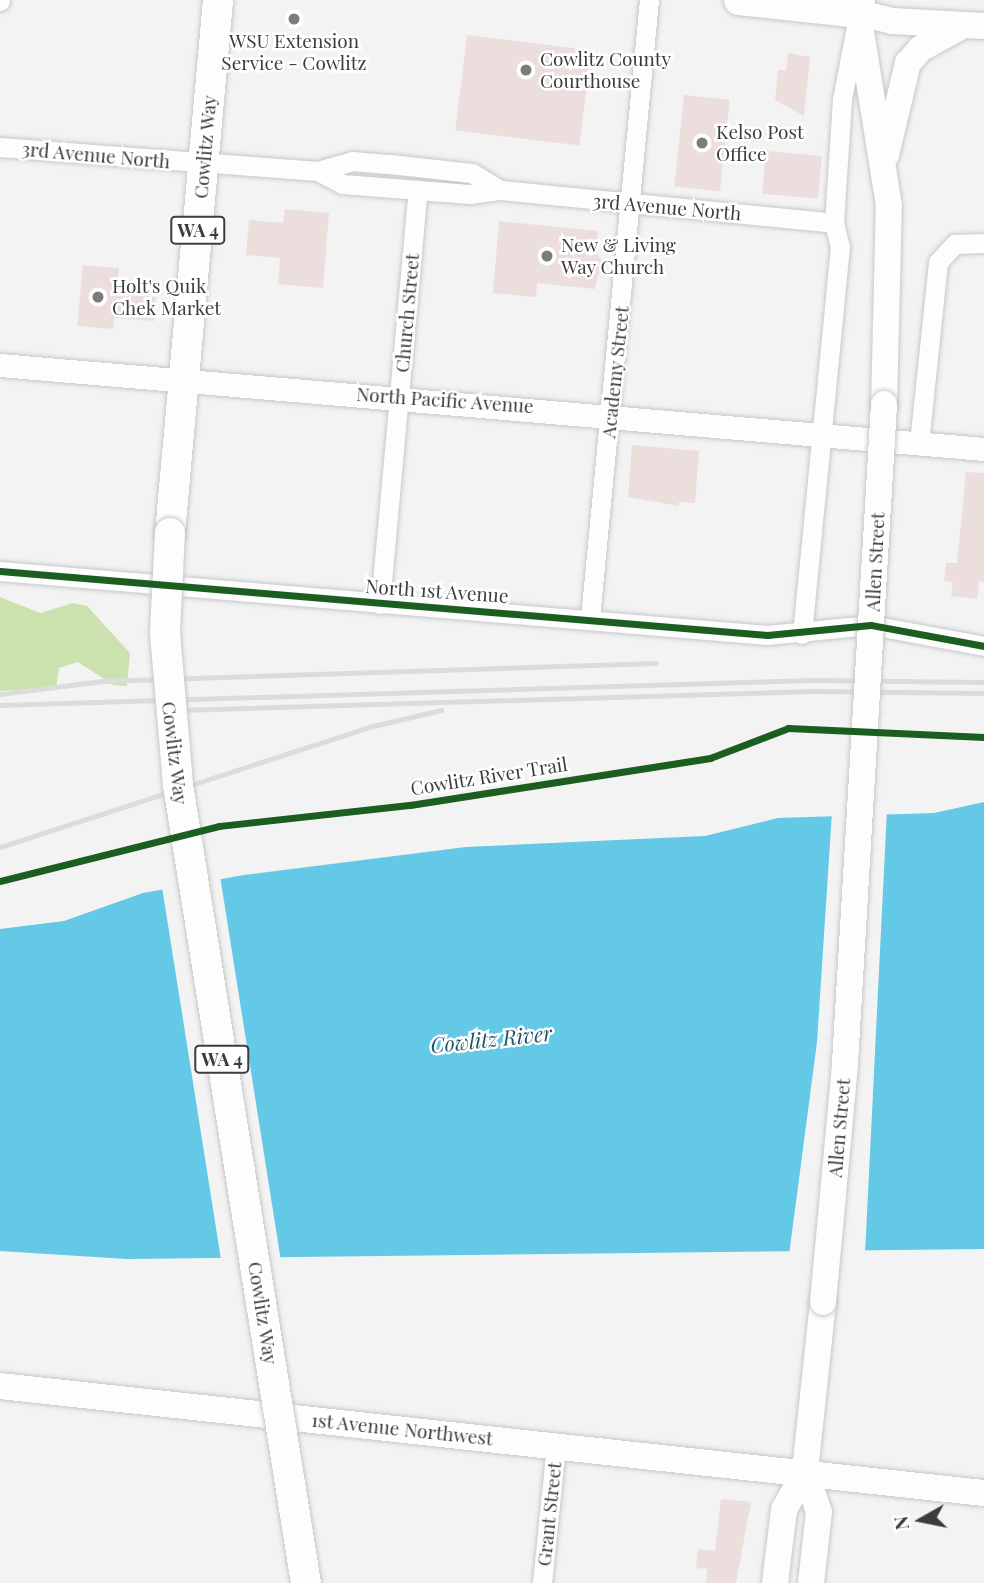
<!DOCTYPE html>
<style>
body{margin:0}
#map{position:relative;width:984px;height:1583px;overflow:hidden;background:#f3f3f3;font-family:"Playfair Display",serif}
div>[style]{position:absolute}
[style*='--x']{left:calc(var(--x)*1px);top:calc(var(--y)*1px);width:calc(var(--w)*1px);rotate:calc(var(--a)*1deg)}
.forest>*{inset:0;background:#cbe2af}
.water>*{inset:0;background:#64c8e7}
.pier>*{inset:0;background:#f3f3f3;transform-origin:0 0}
.building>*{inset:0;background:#ebdedc;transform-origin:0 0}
.roads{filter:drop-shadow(0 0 2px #c8c8c8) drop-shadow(0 0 2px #c8c8c8)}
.minor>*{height:19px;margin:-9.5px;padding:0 9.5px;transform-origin:9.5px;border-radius:9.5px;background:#fdfdfd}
.tertiary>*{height:23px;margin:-11.5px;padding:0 11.5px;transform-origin:11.5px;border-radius:11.5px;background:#fdfdfd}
.secondary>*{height:26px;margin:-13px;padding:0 13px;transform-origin:13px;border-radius:13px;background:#fdfdfd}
.primary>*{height:30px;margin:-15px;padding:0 15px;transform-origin:15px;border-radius:15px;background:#fdfdfd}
.rail>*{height:5px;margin:-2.5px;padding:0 2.5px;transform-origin:2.5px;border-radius:2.5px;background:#dbdcdc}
.bridges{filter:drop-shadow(0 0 2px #c8c8c8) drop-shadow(0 0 2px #c8c8c8)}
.secondary-bridge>*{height:26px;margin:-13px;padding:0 13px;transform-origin:13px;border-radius:13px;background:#fdfdfd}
.primary-bridge>*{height:30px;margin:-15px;padding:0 15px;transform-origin:15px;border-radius:15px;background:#fdfdfd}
.cycleway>*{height:7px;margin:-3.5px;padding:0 3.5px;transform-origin:3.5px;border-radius:3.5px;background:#1b5e20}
.dots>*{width:19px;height:19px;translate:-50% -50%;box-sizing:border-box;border:4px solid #fff;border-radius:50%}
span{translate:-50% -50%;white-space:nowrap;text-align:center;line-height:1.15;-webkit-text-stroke:5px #fff;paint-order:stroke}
.shield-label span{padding:2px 5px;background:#fff;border:2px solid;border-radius:5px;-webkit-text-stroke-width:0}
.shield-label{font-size:18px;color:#3b3c3c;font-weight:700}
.poi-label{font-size:19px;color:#3b3c3c}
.left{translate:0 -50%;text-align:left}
.street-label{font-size:19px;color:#3b3c3c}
.water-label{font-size:21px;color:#1f5467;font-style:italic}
.north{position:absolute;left:886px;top:1485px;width:70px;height:70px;-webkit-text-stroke:5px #fff;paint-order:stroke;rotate:261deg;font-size:19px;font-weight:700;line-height:28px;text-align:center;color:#3b3c3c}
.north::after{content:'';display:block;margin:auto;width:24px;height:32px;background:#3b3c3c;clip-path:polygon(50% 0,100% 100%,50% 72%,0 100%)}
</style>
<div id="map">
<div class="forest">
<i style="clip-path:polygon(0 597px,40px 613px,73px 603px,87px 606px,130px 653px,127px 686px,113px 685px,78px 662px,59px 668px,56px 688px,0 691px)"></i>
</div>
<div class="water">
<i style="clip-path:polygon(984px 802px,984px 1249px,127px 1259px,0 1251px,0 929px,64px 921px,143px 893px,244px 875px,466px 847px,705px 836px,778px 818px,934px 813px)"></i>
</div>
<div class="pier">
<i style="clip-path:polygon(887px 810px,865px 1254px,789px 1255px,817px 1042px,832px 812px)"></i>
<i style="left:220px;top:876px;width:389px;height:59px;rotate:81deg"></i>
</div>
<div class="building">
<i style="left:467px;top:35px;width:125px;height:96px;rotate:7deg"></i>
<i style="clip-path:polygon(788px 53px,810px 57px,804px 116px,775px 100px,778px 70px,786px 70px)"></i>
<i style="left:684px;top:95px;width:46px;height:92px;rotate:6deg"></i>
<i style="left:766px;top:151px;width:56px;height:43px;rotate:5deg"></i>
<i style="clip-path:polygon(285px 209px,329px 213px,323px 288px,278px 284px,280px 258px,246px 255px,249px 220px,283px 223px)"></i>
<i style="clip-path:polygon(499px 221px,598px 231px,595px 251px,602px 261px,595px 289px,537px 283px,536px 297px,493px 293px)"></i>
<i style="clip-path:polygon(83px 265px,119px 268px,116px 294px,156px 297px,154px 321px,114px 318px,113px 329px,77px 326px)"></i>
<i style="clip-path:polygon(632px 445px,699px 451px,695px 503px,679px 502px,679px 506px,628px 497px)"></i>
<i style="clip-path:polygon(966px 472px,984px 473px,984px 582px,979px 581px,977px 599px,951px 596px,953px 582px,944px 581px,946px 563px,957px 563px)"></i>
<i style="clip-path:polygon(721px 1499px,751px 1502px,736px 1583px,706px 1583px,707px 1569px,696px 1568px,698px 1549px,715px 1551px)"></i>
</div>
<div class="roads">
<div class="minor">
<i style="--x:0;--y:1;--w:1;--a:-90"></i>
<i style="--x:0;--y:147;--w:319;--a:4.3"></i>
<i style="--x:318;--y:171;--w:35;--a:-16"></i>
<i style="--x:352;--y:161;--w:38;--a:5"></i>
<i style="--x:390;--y:164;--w:82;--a:6.3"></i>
<i style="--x:472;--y:173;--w:33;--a:31"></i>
<i style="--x:318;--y:171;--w:27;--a:28"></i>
<i style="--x:342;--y:184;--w:128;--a:4.5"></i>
<i style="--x:470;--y:194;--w:30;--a:-8"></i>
<i style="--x:500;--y:190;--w:336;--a:5.6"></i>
<i style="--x:919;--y:443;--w:182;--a:-84"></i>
<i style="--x:938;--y:262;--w:25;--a:-47"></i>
<i style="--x:955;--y:244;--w:29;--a:-2"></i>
<i style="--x:0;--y:571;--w:770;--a:4.77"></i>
<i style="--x:767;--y:635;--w:104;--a:-5.5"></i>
<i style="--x:871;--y:625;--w:115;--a:10.5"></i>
<i style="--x:380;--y:604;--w:416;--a:-84.8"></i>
<i style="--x:590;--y:618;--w:621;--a:-84.55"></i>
<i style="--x:802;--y:634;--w:389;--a:-84.4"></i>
<i style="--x:840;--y:247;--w:25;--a:-104"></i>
<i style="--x:834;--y:223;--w:124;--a:-86.3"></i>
<i style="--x:842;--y:99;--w:73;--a:-79"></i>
<i style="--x:542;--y:1583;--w:138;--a:-84.2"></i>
</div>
<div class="tertiary">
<i style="--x:0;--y:365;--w:988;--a:4.88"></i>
</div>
<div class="secondary">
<i style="--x:886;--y:155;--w:95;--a:-76.6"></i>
<i style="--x:908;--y:63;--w:18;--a:-49"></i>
<i style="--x:920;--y:49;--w:48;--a:-28.7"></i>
<i style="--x:884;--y:404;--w:198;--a:-88.6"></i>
<i style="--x:889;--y:206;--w:195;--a:-99.1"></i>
<i style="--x:858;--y:13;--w:35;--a:13"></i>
<i style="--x:892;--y:21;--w:92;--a:3.1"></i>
<i style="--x:0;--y:1386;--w:990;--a:6.21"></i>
<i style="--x:775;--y:1583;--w:74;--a:-83"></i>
<i style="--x:784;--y:1510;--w:44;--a:-61.7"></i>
<i style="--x:811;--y:1583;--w:71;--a:-83.6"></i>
<i style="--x:819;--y:1512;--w:43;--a:-108.9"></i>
<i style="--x:805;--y:1471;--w:170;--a:-83.9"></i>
</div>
<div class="primary">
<i style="--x:739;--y:0;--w:120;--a:6.2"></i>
<i style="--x:858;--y:13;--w:13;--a:-81"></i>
<i style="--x:170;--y:533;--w:535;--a:-84.85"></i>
</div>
</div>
<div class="rail">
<i style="--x:0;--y:694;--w:103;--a:-7.3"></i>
<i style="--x:102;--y:681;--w:554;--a:-1.86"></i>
<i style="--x:0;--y:705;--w:811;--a:-1.77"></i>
<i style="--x:811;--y:680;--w:173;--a:0.7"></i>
<i style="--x:178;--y:710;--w:637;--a:-1.71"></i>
<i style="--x:815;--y:691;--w:169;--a:0.7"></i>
<i style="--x:0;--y:847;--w:392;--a:-18"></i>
<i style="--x:373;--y:726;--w:70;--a:-13.2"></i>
</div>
<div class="bridges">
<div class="secondary-bridge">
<i style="--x:823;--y:1302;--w:240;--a:-84.7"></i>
<i style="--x:845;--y:1063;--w:660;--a:-86.61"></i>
</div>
<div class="primary-bridge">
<i style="--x:170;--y:533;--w:100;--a:92.9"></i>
<i style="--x:165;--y:633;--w:153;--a:85.1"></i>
<i style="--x:178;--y:785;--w:808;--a:80.89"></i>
</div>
</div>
<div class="cycleway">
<i style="--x:0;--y:571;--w:770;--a:4.77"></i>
<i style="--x:767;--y:635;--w:104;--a:-5.5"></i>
<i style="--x:871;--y:625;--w:115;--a:10.5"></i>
<i style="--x:0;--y:881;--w:226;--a:-14.1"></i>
<i style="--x:219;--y:826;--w:192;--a:-6.3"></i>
<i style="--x:410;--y:805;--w:304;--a:-8.9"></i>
<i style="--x:710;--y:758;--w:84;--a:-21"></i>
<i style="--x:788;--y:728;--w:196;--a:2.6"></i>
</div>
<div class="dots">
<i style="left:294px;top:19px;background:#7b7c7c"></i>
<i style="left:526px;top:70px;background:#7b7c7c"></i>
<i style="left:702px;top:143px;background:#7b7c7c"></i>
<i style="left:547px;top:256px;background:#7b7c7c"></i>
<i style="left:98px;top:297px;background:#7b7c7c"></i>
</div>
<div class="shield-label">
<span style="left:198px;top:230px">WA 4</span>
<span style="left:222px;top:1059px">WA 4</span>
</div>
<div class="poi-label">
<span style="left:294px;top:52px">WSU Extension<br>Service - Cowlitz</span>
<span class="left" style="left:540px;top:70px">Cowlitz County<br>Courthouse</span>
<span class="left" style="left:716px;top:143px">Kelso Post<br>Office</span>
<span class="left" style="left:561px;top:256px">New &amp; Living<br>Way Church</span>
<span class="left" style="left:112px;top:297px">Holt's Quik<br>Chek Market</span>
</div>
<div class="street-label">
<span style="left:205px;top:147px;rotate:-85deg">Cowlitz Way</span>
<span style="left:96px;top:155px;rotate:5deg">3rd Avenue North</span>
<span style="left:667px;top:207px;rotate:5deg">3rd Avenue North</span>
<span style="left:407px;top:313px;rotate:-85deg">Church Street</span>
<span style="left:615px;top:372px;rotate:-84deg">Academy Street</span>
<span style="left:445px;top:400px;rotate:4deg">North Pacific Avenue</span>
<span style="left:875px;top:562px;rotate:-87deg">Allen Street</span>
<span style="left:437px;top:591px;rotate:4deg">North 1st Avenue</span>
<span style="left:175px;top:753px;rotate:83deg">Cowlitz Way</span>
<span style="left:489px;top:776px;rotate:-9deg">Cowlitz River Trail</span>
<span style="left:839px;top:1128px;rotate:-85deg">Allen Street</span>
<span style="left:263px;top:1313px;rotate:81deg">Cowlitz Way</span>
<span style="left:402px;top:1429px;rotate:6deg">1st Avenue Northwest</span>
<span style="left:549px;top:1514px;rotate:-84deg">Grant Street</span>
</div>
<div class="water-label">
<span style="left:491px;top:1038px;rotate:-6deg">Cowlitz River</span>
</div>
<div class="north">N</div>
</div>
